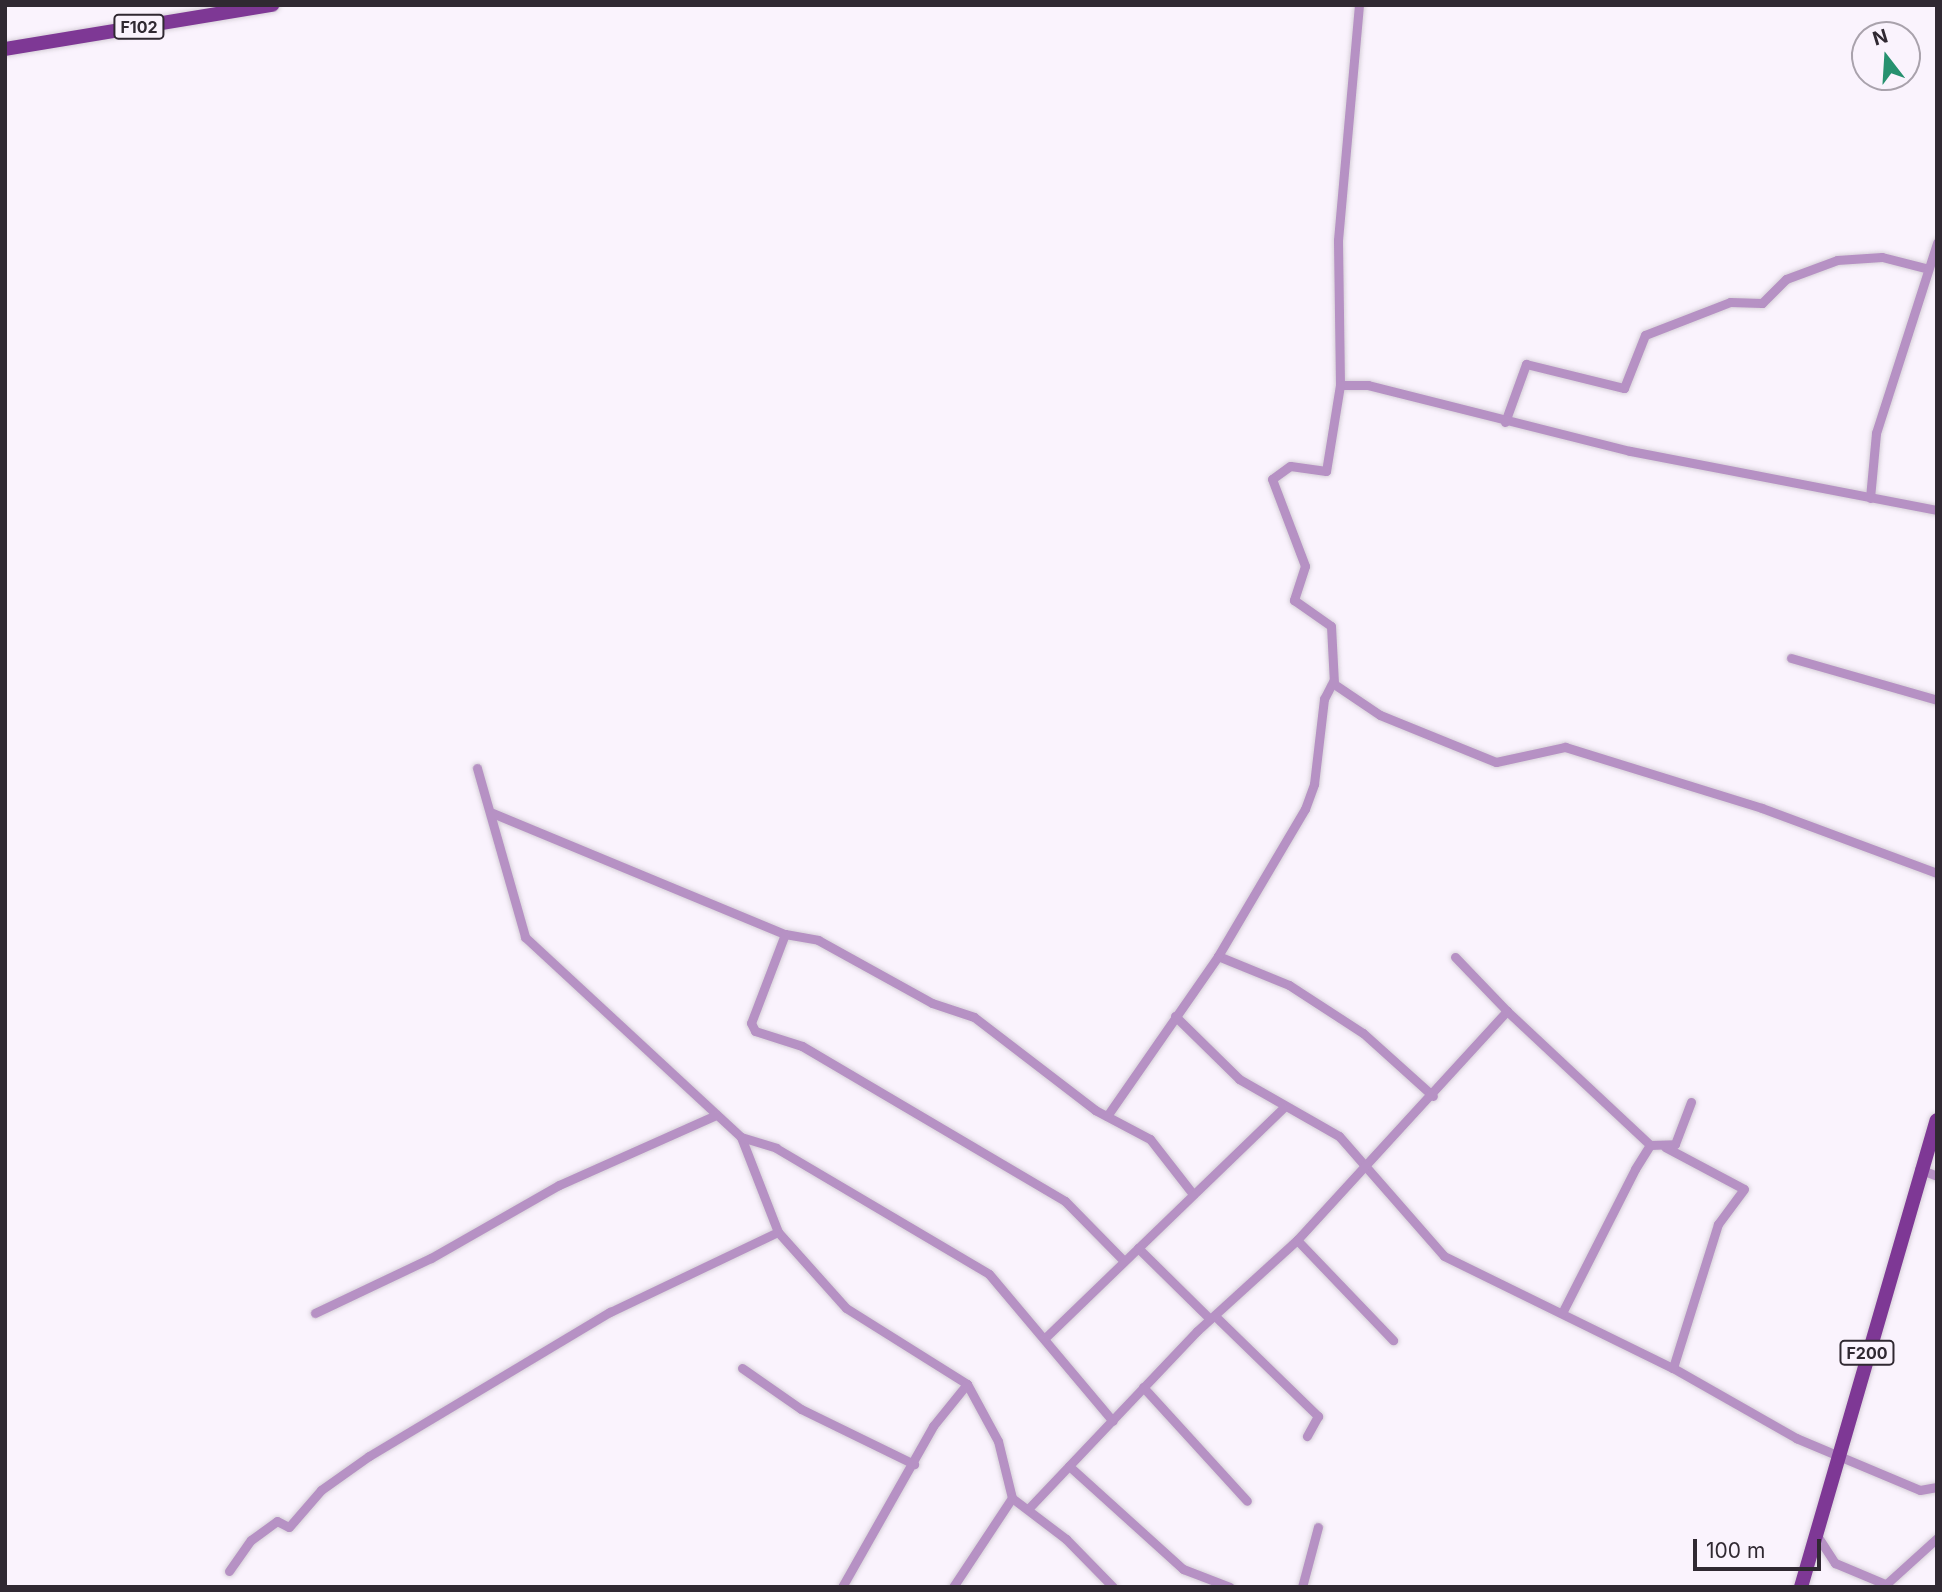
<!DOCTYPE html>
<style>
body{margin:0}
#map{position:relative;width:1942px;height:1592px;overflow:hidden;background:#faf3fd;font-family:Inter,sans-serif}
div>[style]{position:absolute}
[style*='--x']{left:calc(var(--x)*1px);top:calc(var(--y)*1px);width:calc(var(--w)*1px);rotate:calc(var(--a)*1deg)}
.roads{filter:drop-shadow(0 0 2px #d6cfd8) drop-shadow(0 0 2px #d6cfd8)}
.street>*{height:9px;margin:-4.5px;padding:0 4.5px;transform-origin:4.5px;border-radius:4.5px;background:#b691c4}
.primary>*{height:14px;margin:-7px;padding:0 7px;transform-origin:7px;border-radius:7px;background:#7e3895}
span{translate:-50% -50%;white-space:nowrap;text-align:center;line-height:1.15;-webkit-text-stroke:7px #faf3fd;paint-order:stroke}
.shield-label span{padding:2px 5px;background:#faf3fd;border:2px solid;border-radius:5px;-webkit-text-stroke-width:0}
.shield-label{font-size:16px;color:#302932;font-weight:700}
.frame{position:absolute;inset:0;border:7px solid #302932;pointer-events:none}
.north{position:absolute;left:1851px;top:21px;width:70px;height:70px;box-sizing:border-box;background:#faf3fd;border:2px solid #a9a2ac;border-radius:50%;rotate:343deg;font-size:19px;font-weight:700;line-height:28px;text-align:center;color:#302932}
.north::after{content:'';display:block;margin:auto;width:24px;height:32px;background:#27916f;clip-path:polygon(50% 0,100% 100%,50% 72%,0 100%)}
.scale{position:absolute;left:1693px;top:1539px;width:128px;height:32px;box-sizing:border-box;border:4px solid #302932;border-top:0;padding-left:9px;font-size:21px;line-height:24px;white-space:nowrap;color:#302932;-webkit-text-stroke:5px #faf3fd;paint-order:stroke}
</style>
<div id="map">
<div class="roads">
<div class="street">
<i style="--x:1340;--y:385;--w:145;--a:-90.8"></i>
<i style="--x:1338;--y:240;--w:236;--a:-84.9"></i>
<i style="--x:1505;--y:422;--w:62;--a:-70.1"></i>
<i style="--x:1526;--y:364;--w:101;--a:13.8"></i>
<i style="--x:1624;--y:388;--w:57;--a:-68.4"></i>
<i style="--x:1645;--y:335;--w:91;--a:-21.2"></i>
<i style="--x:1730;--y:302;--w:32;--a:2"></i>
<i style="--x:1762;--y:303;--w:34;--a:-45"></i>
<i style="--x:1786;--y:279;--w:54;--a:-20.4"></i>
<i style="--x:1837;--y:260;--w:45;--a:-3.8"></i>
<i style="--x:1882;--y:257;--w:44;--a:14.3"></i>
<i style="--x:1870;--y:498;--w:65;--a:-84.7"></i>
<i style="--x:1876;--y:433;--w:200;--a:-72.2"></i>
<i style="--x:1937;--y:510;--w:313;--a:-169.1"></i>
<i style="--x:1630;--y:451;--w:270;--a:-165.9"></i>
<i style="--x:1368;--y:385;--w:28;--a:180"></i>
<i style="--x:1340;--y:385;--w:87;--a:99.2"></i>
<i style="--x:1326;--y:471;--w:36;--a:-172"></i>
<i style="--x:1290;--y:466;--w:22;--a:144"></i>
<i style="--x:1272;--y:479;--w:93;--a:69.2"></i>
<i style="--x:1305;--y:566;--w:36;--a:108"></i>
<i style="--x:1294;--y:600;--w:45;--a:35.1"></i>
<i style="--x:1331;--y:626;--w:58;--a:87"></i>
<i style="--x:1334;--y:684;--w:55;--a:34"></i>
<i style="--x:1380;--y:715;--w:125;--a:22.1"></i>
<i style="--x:1496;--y:762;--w:71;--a:-12.3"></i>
<i style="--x:1565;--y:747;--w:206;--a:17.2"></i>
<i style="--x:1762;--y:808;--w:187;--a:20.4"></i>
<i style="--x:1791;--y:658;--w:152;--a:16"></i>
<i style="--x:477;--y:768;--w:176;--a:74.1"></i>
<i style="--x:525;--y:937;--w:294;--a:42.8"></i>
<i style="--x:741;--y:1137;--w:102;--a:68.7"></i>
<i style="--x:778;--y:1232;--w:102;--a:48.2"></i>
<i style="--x:846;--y:1308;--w:143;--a:32.1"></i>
<i style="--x:967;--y:1384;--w:65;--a:61.5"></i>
<i style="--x:998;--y:1441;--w:59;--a:76.2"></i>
<i style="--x:1012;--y:1498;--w:68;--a:37.2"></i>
<i style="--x:1066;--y:1539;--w:67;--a:45.6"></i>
<i style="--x:490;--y:812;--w:319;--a:22.5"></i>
<i style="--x:785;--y:934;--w:34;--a:10"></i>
<i style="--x:818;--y:940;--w:130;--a:28.9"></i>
<i style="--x:932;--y:1003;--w:44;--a:18.4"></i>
<i style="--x:974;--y:1017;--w:153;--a:37.5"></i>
<i style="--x:1095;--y:1110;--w:62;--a:27.8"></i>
<i style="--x:1150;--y:1139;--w:70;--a:52"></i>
<i style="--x:785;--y:934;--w:95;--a:110.9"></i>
<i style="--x:751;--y:1023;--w:9;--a:63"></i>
<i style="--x:755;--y:1031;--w:49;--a:17.7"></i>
<i style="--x:802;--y:1046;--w:305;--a:30.5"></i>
<i style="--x:1065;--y:1201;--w:84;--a:45.5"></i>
<i style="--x:1218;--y:956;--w:77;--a:22.2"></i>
<i style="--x:1289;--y:985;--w:88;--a:33"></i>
<i style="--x:1363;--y:1033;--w:94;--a:42"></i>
<i style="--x:1507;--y:1011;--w:196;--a:43.1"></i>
<i style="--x:1175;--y:1016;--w:90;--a:44.5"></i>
<i style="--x:1239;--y:1079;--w:115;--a:29.7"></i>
<i style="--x:1339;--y:1136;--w:159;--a:48.8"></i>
<i style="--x:1444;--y:1256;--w:255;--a:26.1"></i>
<i style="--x:1673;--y:1368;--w:142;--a:29.6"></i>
<i style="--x:1796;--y:1438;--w:134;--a:22.8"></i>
<i style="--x:1920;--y:1490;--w:17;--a:-10"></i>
<i style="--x:1107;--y:1116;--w:195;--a:-55.2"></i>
<i style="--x:1218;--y:956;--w:171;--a:-59.4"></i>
<i style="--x:1305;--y:809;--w:27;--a:-70"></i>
<i style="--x:1314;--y:784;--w:86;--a:-83.3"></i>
<i style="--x:1324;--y:699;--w:20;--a:-63"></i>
<i style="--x:741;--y:1137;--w:37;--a:17"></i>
<i style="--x:776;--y:1148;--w:247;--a:30.6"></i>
<i style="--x:989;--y:1274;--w:192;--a:49.9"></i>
<i style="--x:1665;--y:1147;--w:89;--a:28"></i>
<i style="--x:1744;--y:1189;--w:44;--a:126.6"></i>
<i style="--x:1718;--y:1224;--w:151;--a:107.4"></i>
<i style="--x:1919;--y:1169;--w:19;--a:21"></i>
<i style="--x:1297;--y:1240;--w:139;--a:46.2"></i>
<i style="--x:1138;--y:1248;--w:101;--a:44.6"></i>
<i style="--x:315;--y:1313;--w:128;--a:-25.4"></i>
<i style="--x:431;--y:1258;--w:147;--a:-29.7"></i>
<i style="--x:559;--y:1185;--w:172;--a:-24"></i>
<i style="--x:1562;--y:1313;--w:161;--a:-63.1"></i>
<i style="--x:1635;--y:1169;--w:28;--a:-58"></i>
<i style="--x:1650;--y:1145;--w:25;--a:-2"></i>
<i style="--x:1675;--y:1144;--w:45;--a:-69.1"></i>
<i style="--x:1215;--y:1316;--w:144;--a:44.2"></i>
<i style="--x:1318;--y:1416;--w:23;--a:119"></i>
<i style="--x:1046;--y:1337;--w:330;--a:-44"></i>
<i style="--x:742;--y:1368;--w:72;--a:34.8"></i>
<i style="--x:801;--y:1409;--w:126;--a:26"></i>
<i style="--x:1143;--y:1387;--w:154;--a:47.6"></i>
<i style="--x:1069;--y:1466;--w:154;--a:42.1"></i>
<i style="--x:1183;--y:1569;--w:50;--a:21"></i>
<i style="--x:1029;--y:1508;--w:244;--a:-46.5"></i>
<i style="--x:1197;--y:1331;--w:135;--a:-42.3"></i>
<i style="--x:1297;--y:1240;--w:311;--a:-47.5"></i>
<i style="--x:1507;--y:1011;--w:75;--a:-133.9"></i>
<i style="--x:1816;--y:1534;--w:35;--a:57"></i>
<i style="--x:1835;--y:1563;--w:54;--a:22.8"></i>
<i style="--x:229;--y:1571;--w:38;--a:-55"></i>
<i style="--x:251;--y:1540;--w:32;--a:-36"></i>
<i style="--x:277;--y:1521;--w:13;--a:27"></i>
<i style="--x:289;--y:1527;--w:49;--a:-49.1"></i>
<i style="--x:321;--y:1490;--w:59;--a:-35.3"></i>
<i style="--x:369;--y:1456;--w:281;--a:-30.9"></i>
<i style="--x:610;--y:1312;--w:186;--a:-25.5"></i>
<i style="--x:842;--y:1587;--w:185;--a:-60.5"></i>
<i style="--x:933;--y:1426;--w:54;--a:-51"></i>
<i style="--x:953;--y:1587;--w:107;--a:-56.5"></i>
<i style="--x:1302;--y:1587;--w:62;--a:-75.1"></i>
<i style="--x:1883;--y:1587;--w:73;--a:-42.2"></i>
</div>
<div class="primary">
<i style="--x:5;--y:49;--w:271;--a:-9.4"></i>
<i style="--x:1801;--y:1587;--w:486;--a:-73.8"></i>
</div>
</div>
<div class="shield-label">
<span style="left:139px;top:27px">F102</span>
<span style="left:1867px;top:1353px">F200</span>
</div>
<div class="frame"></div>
<div class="north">N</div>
<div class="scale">100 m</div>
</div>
